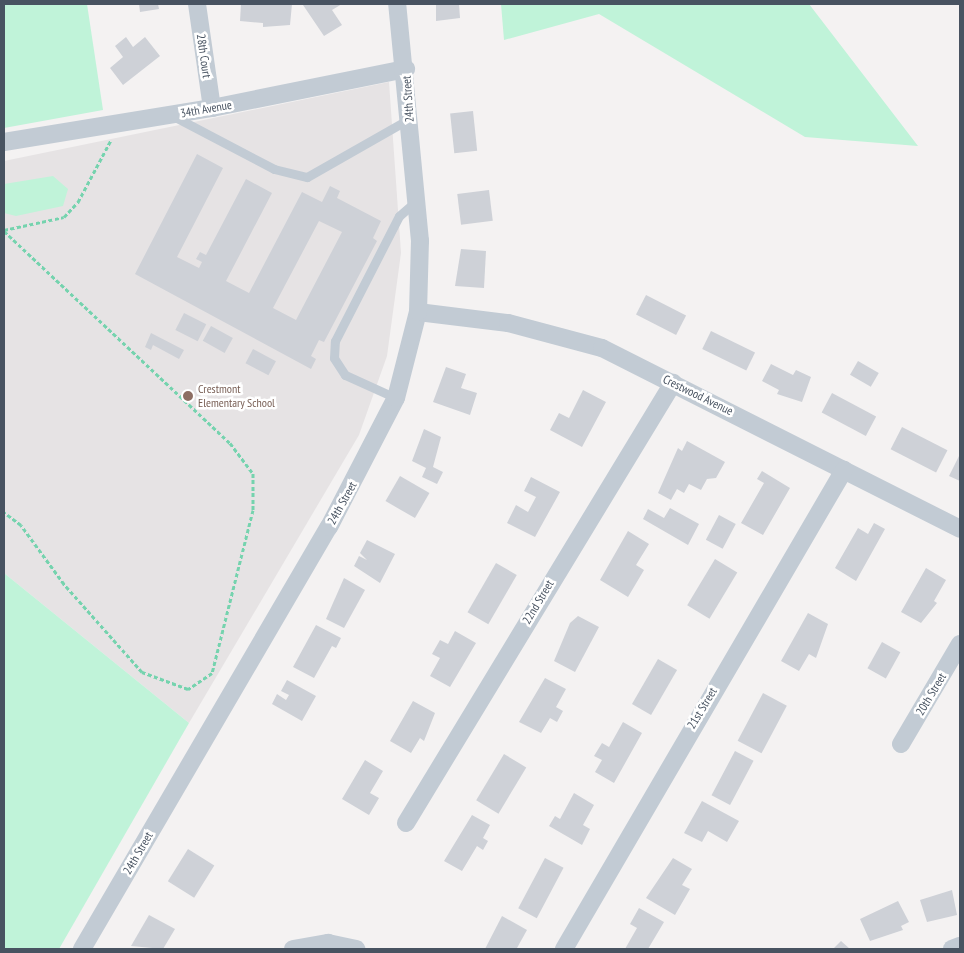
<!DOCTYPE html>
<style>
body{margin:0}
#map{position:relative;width:964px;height:953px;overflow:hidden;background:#f4f2f2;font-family:"PT Sans Narrow",sans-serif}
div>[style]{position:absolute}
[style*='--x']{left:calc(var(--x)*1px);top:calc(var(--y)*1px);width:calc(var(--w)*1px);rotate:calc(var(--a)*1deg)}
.education>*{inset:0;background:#e6e3e4}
.green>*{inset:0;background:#c0f3d9}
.building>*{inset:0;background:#ced1d7;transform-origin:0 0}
.path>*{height:3px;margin-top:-1.5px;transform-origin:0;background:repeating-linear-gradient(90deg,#75d3ae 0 4px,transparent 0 6.5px)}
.lane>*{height:9px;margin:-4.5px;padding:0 4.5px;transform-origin:4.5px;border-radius:4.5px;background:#c2cbd4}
.street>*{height:18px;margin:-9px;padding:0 9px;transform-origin:9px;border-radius:9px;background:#c2cbd4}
.dots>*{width:14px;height:14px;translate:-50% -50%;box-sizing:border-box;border:2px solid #fff;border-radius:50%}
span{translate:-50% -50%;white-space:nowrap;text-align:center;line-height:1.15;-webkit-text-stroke:5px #fff;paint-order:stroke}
.street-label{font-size:12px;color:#485361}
.education-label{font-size:12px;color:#785e54}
.left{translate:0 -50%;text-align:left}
.frame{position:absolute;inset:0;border:5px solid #485361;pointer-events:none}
</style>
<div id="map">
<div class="education">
<i style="clip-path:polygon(389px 82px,401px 253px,387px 356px,359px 435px,189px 723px,4px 573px,4px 161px)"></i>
</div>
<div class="green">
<i style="clip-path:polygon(4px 4px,87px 4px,103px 110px,4px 128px)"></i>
<i style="clip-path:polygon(501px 4px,809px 4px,918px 146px,805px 137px,599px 14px,504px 40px)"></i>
<i style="clip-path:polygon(53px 176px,68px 189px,63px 206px,16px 216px,4px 213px,4px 184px)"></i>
<i style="clip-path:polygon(4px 573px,189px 723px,59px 949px,4px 949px)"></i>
</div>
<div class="building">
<i style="clip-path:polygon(139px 4px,158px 4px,159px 9px,140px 12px)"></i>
<i style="clip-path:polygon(241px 4px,292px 4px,290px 25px,263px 27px,263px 23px,240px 21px)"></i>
<i style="clip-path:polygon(342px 4px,332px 10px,342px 25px,324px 36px,303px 5px)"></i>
<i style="clip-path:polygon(459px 4px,460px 18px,436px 21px,436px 4px)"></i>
<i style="clip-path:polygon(126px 37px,133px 47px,145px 37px,160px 56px,123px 85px,110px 68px,123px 57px,115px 46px)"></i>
<i style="left:473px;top:111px;width:40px;height:23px;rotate:84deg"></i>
<i style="clip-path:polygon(evenodd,197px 154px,223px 168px,177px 257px,199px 268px,202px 262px,196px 259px,200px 252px,206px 255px,246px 179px,272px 193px,226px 281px,249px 293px,302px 192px,322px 202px,330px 186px,340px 191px,337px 198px,381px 221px,373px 238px,377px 241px,324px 342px,319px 340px,311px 356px,316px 359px,311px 369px,135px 274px,197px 154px,319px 221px,342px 232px,296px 320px,273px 308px,319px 221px)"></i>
<i style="left:489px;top:190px;width:31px;height:32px;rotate:83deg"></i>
<i style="clip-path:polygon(461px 249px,486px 251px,484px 288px,455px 286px)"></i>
<i style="left:646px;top:295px;width:45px;height:22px;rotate:27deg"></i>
<i style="left:184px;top:313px;width:25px;height:19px;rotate:27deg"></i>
<i style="left:211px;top:326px;width:25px;height:17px;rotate:29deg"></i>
<i style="left:711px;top:331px;width:49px;height:20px;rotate:26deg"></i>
<i style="clip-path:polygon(151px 333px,184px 350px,179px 359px,153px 345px,151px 350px,145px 347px)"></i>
<i style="left:253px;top:349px;width:26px;height:16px;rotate:28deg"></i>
<i style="left:858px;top:361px;width:24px;height:16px;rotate:30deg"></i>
<i style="clip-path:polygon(771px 364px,793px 375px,796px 370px,811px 377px,802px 402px,777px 394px,779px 390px,762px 381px)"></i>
<i style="clip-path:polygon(446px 367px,466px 374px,461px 388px,477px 393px,470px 415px,433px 402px)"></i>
<i style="clip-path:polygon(583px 390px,606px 402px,582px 447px,550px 430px,559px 413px,569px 418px)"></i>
<i style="left:832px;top:393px;width:50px;height:22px;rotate:28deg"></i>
<i style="left:902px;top:427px;width:51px;height:25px;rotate:27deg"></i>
<i style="clip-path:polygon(424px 429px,441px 437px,433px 467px,443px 472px,437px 484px,422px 477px,426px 468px,412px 461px)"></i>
<i style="clip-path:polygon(687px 441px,725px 462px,716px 478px,707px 479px,701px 490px,689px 484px,684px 493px,677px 489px,671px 500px,658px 493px,678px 448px,682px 451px)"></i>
<i style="clip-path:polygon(960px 454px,960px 481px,949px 476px)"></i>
<i style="clip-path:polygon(762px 471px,790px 488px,763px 535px,741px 523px,764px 483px,757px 479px)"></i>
<i style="left:400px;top:476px;width:34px;height:29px;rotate:30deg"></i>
<i style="clip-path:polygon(531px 477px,560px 492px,535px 537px,507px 523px,516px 505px,528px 512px,536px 497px,524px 491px)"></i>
<i style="clip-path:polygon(670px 508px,699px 524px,688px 545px,643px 519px,648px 509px,664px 518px)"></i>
<i style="left:719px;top:515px;width:19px;height:28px;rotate:28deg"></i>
<i style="clip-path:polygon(874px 523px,885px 529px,856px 581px,835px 568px,858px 528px,868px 534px)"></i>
<i style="clip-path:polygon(628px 531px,649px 544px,636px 565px,644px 570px,628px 597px,600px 580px)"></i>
<i style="clip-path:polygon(367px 540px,395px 554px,380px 583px,354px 566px,359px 556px,367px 560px,360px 553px)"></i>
<i style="left:715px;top:559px;width:26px;height:54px;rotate:31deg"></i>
<i style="left:496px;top:563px;width:24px;height:57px;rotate:30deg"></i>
<i style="clip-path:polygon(926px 568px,946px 580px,934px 601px,937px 603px,921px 623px,901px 612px)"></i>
<i style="clip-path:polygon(344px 578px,365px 590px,344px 628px,326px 619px)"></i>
<i style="clip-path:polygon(808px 613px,828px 624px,816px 658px,809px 654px,799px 671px,781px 661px)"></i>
<i style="clip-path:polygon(578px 616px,599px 627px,575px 672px,554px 661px,570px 623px)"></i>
<i style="clip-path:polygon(316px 625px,341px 638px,336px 648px,332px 646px,314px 678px,293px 667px)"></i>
<i style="clip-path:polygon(455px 631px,476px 643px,450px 687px,430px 676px,440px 658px,432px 654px,440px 640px,448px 644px)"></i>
<i style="left:882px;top:642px;width:21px;height:30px;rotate:29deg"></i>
<i style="left:658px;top:659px;width:22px;height:52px;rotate:30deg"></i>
<i style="clip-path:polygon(545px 678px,566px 689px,556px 707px,563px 711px,557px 722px,550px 718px,541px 733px,519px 722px)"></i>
<i style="clip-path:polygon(287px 680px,316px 696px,302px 721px,272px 704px,277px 694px,286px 700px,289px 695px,281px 691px)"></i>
<i style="left:763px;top:693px;width:27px;height:54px;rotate:28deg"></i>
<i style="clip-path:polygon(413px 701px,435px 713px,424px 741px,420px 738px,411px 753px,390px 741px)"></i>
<i style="clip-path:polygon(623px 722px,642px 733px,614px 783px,595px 772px,602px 760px,594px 756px,602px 743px,609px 747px)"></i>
<i style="left:735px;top:751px;width:21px;height:50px;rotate:28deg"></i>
<i style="left:504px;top:754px;width:26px;height:54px;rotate:31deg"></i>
<i style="clip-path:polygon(365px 760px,383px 771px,370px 793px,379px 798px,369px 815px,342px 799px)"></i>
<i style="clip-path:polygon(574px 793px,594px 805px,583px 825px,590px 829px,582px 845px,549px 826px,555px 816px,560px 819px)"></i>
<i style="clip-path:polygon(702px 801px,739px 821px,727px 842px,708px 831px,702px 842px,684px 833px)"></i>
<i style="clip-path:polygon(472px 815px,490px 825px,483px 838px,488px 841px,483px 850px,477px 846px,462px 871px,444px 861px)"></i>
<i style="left:188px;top:849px;width:31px;height:38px;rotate:32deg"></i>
<i style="left:545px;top:858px;width:21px;height:57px;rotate:28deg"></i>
<i style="clip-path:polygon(673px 858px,692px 869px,682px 885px,690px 889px,675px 915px,646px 898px)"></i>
<i style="clip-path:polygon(952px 890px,957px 915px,927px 922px,920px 900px)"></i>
<i style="clip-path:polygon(898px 901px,909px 922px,901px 926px,903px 930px,870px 941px,860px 919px)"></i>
<i style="clip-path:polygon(639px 908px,664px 922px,648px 949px,625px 949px,637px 928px,630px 924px)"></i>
<i style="clip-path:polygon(149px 915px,175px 929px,163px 949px,131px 946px)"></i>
<i style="clip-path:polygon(502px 916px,527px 930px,517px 948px,485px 949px)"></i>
<i style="clip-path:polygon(841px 941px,850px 949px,833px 949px)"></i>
</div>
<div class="path">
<i style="--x:4;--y:230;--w:61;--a:-12.2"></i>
<i style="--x:64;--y:217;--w:21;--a:-47"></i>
<i style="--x:78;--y:202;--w:70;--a:-62"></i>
<i style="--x:4;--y:231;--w:310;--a:43.2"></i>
<i style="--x:230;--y:443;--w:38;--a:53"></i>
<i style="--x:253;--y:473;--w:37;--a:90"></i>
<i style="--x:253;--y:510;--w:168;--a:104.1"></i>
<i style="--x:212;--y:673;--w:29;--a:146"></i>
<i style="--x:188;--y:689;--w:49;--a:-159.7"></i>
<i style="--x:142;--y:672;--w:118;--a:-131.6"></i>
<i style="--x:64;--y:584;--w:73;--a:-126.1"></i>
<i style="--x:21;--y:525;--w:21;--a:-143"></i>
</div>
<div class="lane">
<i style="--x:175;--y:117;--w:112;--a:27.7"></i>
<i style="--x:274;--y:169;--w:34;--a:14"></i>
<i style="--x:307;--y:177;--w:117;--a:-29.6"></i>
<i style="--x:396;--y:398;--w:56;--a:-155.7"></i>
<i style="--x:345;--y:375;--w:20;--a:-123"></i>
<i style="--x:334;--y:358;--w:17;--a:-87"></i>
<i style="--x:335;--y:341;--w:140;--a:-62.9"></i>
<i style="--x:399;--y:216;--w:23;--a:-41"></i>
</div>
<div class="street">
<i style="--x:197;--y:4;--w:105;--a:81.8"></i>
<i style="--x:4;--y:142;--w:211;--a:-9.3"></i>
<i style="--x:212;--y:108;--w:198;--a:-11.4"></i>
<i style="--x:418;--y:312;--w:91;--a:7"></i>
<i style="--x:508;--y:323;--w:97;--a:14.9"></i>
<i style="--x:602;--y:348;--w:401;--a:26.8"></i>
<i style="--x:901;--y:744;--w:116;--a:-59.5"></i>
<i style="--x:406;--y:823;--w:515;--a:-58.75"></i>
<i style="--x:82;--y:949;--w:489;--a:-59.7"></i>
<i style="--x:329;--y:527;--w:145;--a:-62.6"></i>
<i style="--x:396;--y:398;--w:89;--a:-75.7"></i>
<i style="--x:418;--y:312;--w:71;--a:-88.4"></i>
<i style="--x:420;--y:241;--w:238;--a:-95.5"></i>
<i style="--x:293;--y:949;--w:36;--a:-10"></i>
<i style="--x:328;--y:943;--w:29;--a:12"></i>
<i style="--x:564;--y:949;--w:555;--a:-59.69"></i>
<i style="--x:952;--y:949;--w:9;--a:-21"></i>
</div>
<div class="dots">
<i style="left:188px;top:396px;background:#8d6e63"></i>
</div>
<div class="street-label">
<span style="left:204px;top:56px;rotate:82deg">28th Court</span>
<span style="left:408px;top:99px;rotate:-94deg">24th Street</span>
<span style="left:206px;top:109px;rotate:-10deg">34th Avenue</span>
<span style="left:698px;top:395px;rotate:26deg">Crestwood Avenue</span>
<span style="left:342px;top:503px;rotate:-61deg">24th Street</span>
<span style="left:538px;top:602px;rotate:-59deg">22nd Street</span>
<span style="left:931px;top:694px;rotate:-59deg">20th Street</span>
<span style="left:702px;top:708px;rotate:-59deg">21st Street</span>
<span style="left:138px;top:853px;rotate:-60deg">24th Street</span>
</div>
<div class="education-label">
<span class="left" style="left:198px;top:396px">Crestmont<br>Elementary School</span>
</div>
<div class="frame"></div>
</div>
